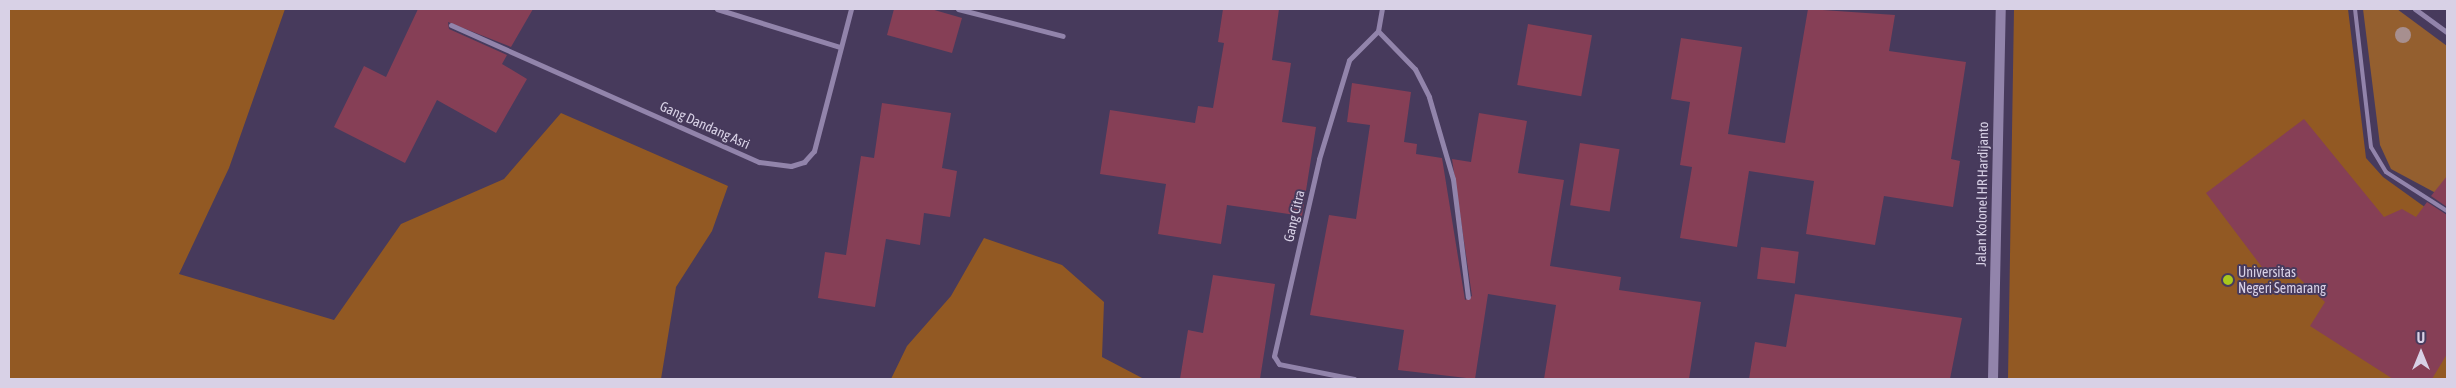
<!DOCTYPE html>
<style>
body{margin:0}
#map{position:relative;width:2456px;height:388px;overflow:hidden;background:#473a5c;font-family:"Asap Condensed",sans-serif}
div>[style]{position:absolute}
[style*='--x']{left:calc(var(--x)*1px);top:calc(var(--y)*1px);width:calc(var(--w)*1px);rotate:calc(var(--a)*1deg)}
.green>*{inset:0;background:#945f2f}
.forest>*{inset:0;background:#925923}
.building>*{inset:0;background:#863f56;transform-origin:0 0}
.lane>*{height:4px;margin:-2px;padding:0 2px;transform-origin:2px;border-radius:2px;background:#9284ab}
.street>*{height:5px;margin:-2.5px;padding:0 2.5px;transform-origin:2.5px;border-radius:2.5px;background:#9284ab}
.secondary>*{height:10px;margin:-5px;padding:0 5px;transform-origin:5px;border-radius:5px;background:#9284ab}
.trees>*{width:16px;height:16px;margin:-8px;border-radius:50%;background:#a78f8f}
.dots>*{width:14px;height:14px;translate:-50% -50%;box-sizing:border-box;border:2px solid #473a5c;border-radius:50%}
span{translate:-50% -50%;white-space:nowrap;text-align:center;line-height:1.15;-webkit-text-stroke:4px #473a5c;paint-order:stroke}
.street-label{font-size:14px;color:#d8d1e6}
.poi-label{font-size:14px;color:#d8d1e6}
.left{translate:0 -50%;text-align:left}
.frame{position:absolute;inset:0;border:10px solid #d8d1e6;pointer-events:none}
.north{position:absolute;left:2396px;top:328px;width:50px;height:50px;-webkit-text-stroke:4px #473a5c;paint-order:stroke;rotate:0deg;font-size:14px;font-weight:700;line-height:20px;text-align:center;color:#d8d1e6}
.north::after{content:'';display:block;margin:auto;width:18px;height:22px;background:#d8d1e6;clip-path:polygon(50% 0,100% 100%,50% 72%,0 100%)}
</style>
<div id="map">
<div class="green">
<i style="clip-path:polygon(2363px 9px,2397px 9px,2447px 46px,2447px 199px,2391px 169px,2380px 145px)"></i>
</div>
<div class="forest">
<i style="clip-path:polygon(9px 9px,285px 9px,229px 168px,179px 274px,334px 320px,401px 224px,504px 179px,561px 113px,728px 186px,712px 231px,676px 287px,661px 379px,9px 379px)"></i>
<i style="clip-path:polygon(2014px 9px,2348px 9px,2366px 158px,2383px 177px,2447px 223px,2447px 379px,2008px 379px)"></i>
<i style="clip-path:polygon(984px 238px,1062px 265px,1104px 302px,1102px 357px,1144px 379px,891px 379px,907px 346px,951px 296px)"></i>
</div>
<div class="building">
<i style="clip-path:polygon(418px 9px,533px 9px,511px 47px,448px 22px,449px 29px,507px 55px,502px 64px,527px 79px,496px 133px,437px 100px,405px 163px,334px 127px,364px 66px,386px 77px)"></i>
<i style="clip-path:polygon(894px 9px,931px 9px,962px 18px,952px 53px,887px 35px)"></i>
<i style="clip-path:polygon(1223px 9px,1279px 9px,1272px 60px,1291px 63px,1282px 122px,1316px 127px,1302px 216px,1227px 205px,1221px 244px,1158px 234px,1166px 184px,1100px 174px,1110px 110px,1195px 123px,1198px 106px,1213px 108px,1224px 43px,1218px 42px)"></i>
<i style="clip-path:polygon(1808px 9px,1895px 15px,1889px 51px,1966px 62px,1951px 159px,1960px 161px,1953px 207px,1884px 196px,1875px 245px,1806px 234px,1814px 181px,1749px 171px,1737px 247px,1680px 238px,1692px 167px,1680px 165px,1690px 102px,1671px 99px,1681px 38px,1742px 47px,1728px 134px,1785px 143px)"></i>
<i style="left:1528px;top:24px;width:65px;height:62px;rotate:10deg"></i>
<i style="clip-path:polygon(1352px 83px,1411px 92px,1404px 142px,1417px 144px,1416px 154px,1442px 158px,1465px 300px,1472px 296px,1452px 159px,1471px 162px,1479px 113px,1527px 121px,1518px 173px,1564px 180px,1550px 266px,1621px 277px,1619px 290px,1701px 302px,1689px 379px,1544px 379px,1556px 305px,1488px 294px,1475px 379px,1398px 370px,1404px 330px,1310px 315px,1329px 215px,1356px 219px,1370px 125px,1347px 122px)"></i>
<i style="clip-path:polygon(882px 103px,951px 113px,942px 168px,957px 171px,950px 217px,924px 213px,920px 245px,886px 239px,875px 307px,818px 298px,825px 252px,846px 255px,861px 156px,874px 158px)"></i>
<i style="clip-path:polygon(2304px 119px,2384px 217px,2402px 209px,2416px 217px,2427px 202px,2447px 215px,2447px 354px,2432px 379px,2393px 379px,2310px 326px,2325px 302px,2287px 267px,2271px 279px,2206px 193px)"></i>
<i style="left:1580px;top:143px;width:40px;height:63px;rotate:9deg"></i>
<i style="clip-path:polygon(2447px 176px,2447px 207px,2431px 196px)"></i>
<i style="left:1761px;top:247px;width:38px;height:32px;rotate:7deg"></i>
<i style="clip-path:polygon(1213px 275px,1275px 284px,1260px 379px,1180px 379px,1188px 330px,1203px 333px)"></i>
<i style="clip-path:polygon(1795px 294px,1962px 318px,1950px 379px,1749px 379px,1755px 342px,1786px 347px)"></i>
</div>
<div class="lane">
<i style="--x:2355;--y:9;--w:139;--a:83.4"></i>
<i style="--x:2371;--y:147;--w:29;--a:59"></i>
<i style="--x:2386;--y:172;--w:72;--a:32.6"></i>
</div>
<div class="street">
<i style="--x:717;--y:9;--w:129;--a:17.2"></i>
<i style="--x:958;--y:9;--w:108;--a:14.4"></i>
<i style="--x:2415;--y:9;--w:39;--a:36"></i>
<i style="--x:451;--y:25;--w:337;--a:24"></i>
<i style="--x:759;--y:162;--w:32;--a:7"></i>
<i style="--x:791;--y:166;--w:14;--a:-17"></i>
<i style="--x:804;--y:162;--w:15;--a:-48"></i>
<i style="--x:814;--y:151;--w:147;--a:-75.4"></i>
<i style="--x:1378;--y:31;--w:53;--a:45.8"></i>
<i style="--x:1415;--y:69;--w:31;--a:63"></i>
<i style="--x:1429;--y:97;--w:85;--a:73.7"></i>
<i style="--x:1453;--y:179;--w:119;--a:82.8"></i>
<i style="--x:1354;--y:379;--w:76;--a:-168.7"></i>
<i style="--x:1279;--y:364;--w:9;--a:-122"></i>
<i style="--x:1274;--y:356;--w:202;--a:-77.1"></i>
<i style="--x:1319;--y:159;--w:103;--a:-73.1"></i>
<i style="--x:1349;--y:60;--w:41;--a:-45"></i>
<i style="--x:1378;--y:31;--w:22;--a:-80"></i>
</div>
<div class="secondary">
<i style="--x:1993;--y:379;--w:370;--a:-88.8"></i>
</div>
<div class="trees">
<i style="left:2403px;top:35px"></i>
</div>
<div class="dots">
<i style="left:2228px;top:280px;background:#a8c71d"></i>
</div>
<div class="street-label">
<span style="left:705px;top:125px;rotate:24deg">Gang Dandang Asri</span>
<span style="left:1982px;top:194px;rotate:-89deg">Jalan Kolonel HR Hardijanto</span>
<span style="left:1294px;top:216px;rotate:-77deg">Gang Citra</span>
</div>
<div class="poi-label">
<span class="left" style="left:2238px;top:280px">Universitas<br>Negeri Semarang</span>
</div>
<div class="frame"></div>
<div class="north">U</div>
</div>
